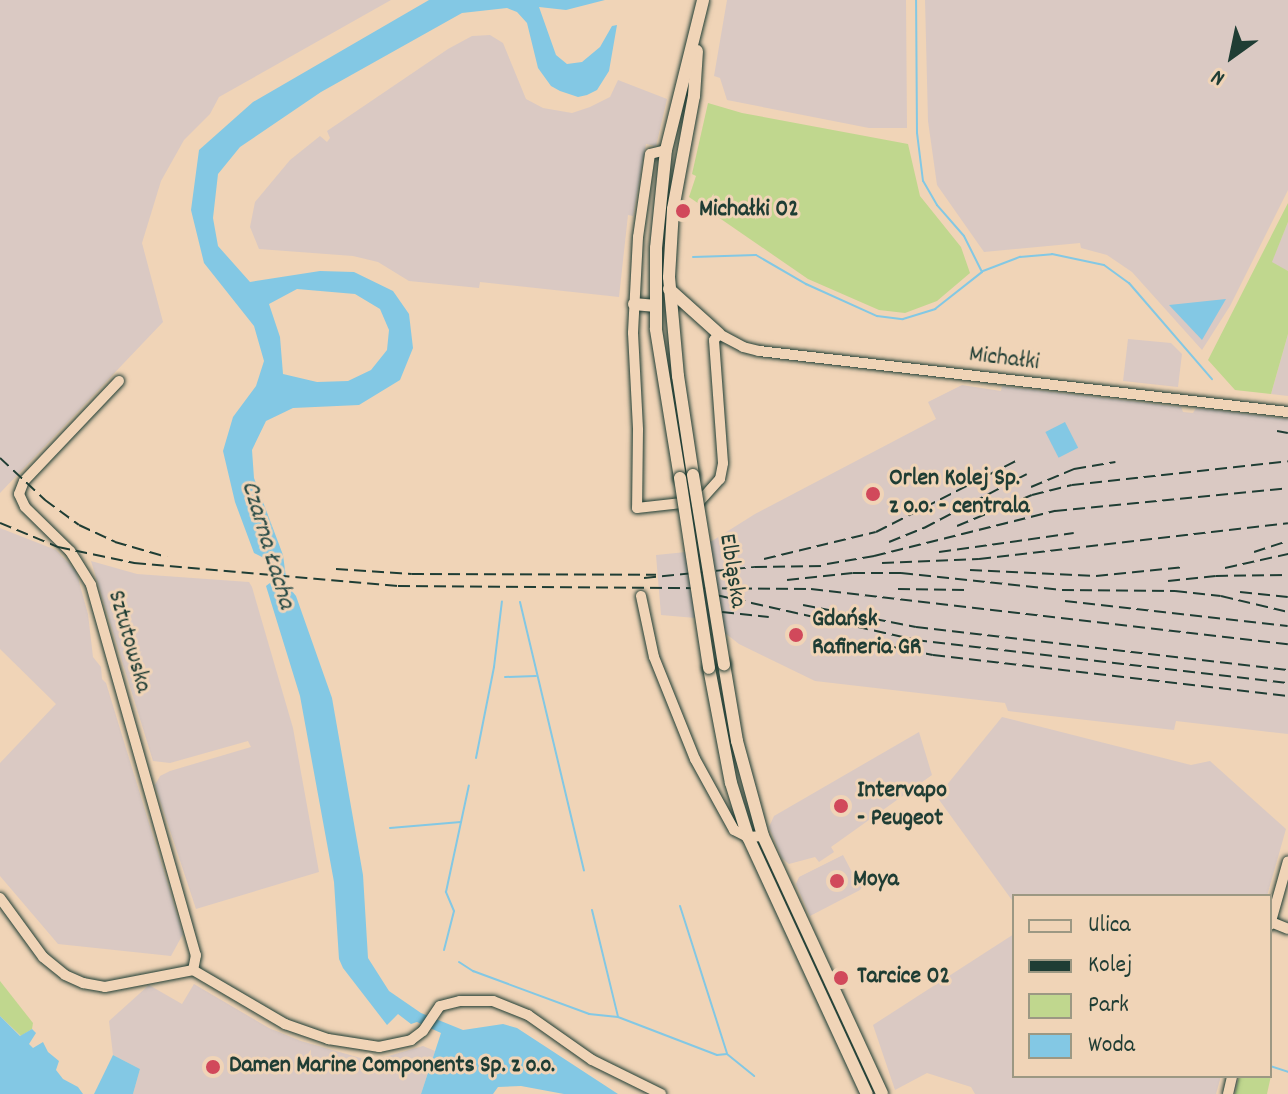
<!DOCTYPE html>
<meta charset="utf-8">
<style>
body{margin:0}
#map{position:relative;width:1288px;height:1094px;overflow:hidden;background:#f0d4b7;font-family:Dekko,sans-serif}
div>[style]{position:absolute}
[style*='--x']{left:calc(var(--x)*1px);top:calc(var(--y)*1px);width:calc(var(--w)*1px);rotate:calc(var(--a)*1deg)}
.built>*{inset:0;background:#dac9c3}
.green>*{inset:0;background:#c0d78e}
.water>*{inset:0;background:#83c8e4;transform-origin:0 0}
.stream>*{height:2px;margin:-1px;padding:0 1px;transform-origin:1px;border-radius:1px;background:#83c8e4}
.roads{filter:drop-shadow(0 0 2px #1f3d34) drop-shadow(0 0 2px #1f3d34)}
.minor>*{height:10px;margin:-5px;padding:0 5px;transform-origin:5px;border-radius:5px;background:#f0d4b7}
.major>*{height:12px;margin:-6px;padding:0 6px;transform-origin:6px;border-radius:6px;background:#f0d4b7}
.rail>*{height:2px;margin-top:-1px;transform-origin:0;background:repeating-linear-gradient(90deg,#1f3d34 0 12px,transparent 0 18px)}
.bridges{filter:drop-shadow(0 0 2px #1f3d34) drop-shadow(0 0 2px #1f3d34)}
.major-bridge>*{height:12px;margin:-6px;padding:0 6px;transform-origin:6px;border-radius:6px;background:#f0d4b7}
.dots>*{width:22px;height:22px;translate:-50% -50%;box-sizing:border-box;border:4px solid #f0d4b7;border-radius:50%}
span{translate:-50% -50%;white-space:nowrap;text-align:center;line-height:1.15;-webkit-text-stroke:6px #f0d4b7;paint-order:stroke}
.poi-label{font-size:24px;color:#1f3d34;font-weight:700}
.left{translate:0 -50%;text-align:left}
.street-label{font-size:24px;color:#1f3d34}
.water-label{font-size:26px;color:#294b46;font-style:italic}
.legend{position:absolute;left:1012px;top:894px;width:260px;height:184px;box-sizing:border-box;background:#f0d4b7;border:2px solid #9c9883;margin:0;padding:10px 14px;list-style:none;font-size:24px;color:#1f3d34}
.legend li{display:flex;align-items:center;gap:16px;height:40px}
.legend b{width:40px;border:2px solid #9c9883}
.north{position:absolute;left:1192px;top:16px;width:80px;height:80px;-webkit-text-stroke:6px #f0d4b7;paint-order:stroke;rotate:213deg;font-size:22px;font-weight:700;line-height:32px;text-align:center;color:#1f3d34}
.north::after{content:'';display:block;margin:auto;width:28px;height:36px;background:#1f3d34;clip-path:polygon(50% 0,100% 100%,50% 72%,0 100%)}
</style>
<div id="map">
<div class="built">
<i style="clip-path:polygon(0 0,391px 0,219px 97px,210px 114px,184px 140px,161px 181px,142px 243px,163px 322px,0 493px)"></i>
<i style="clip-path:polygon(727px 0,906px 0,907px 128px,869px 128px,727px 100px,720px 78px,714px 76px)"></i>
<i style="clip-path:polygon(925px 0,1288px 0,1288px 190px,1230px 306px,1202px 350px,1132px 272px,1107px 255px,1081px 248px,1080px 243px,984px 252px,937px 185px,928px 121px)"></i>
<i style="clip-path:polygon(490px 35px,503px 43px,526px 99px,543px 108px,572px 113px,590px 107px,610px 97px,618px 80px,667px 99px,656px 146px,646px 144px,633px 216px,628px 215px,619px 297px,480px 282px,479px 288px,409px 281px,378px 262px,353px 256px,259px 249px,250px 227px,255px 202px,290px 160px,320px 136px,327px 142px,330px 138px,327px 131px,448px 49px,472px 36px)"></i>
<i style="clip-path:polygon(1288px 222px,1288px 271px,1271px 263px)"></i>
<i style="clip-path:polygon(1288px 334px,1288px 396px,1271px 394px)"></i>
<i style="clip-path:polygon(1128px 339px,1171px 343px,1182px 354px,1178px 387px,1123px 381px)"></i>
<i style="clip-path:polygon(962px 385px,1001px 391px,1002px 386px,1181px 407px,1183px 412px,1193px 413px,1196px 408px,1288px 419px,1288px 734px,1176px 721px,1174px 730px,1008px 711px,1005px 703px,815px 681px,739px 644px,707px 619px,661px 615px,656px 555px,696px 551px,755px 514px,936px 419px,928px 402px)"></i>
<i style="clip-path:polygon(0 528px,56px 550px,76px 571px,88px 614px,93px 657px,101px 667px,102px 679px,106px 683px,183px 934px,171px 956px,58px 944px,0 876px,0 763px,56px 704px,0 649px)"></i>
<i style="clip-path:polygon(91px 561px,137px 574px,249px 582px,252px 587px,293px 728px,319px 872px,196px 909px,155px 785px,160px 776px,170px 771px,251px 747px,248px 741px,170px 763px,153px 761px)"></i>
<i style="clip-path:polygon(1002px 717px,1191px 765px,1210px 761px,1286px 829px,1267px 896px,1014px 896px,1014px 903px,937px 797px)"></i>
<i style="clip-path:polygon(919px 732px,932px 775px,831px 847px,834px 852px,819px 862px,815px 857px,789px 864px,782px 858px,769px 827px,774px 816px)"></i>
<i style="clip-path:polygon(843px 855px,854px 876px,860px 874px,864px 884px,860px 890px,810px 916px,796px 884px,799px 877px)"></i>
<i style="clip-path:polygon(1014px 934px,1014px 1076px,1221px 1076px,1216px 1094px,975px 1094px,971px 1087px,927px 1073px,895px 1090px,873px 1025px)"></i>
<i style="clip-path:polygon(194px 984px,269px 1028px,301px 1041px,371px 1061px,423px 1046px,435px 1051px,421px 1094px,133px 1094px,140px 1069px,113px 1055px,109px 1021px,149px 985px,182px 1004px)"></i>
</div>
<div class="green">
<i style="clip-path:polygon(708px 103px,742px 113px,908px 144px,920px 196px,961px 247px,970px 273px,937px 301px,905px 313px,879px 310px,808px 279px,689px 197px,696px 176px,692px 174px)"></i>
<i style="clip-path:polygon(1288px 203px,1288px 222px,1272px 262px,1288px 271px,1288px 334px,1271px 394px,1235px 390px,1208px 360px)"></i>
<i style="clip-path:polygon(0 981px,33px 1023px,32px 1029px,21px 1036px,0 1016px)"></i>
<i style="clip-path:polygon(1270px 1070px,1272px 1071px,1267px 1094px,1235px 1094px,1239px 1076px,1270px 1076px)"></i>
</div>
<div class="water">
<i style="clip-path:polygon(evenodd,429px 0,605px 0,566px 10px,539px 7px,556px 55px,567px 64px,582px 62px,600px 47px,612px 26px,617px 25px,609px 71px,597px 90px,587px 95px,578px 97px,560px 91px,551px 86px,538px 68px,527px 23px,517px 12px,507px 8px,462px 13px,321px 92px,240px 147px,218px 174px,213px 218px,218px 246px,250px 282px,320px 271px,354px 272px,393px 291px,409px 314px,413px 348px,400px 380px,359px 405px,293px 408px,266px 421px,252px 450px,254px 478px,283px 555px,287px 585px,296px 596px,332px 698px,363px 875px,368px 958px,389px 991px,421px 1013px,463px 1030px,503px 1024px,517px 1028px,618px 1094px,564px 1094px,521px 1086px,498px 1087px,493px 1094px,421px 1094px,441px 1033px,417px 1022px,411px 1024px,398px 1014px,387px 1025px,343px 968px,339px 959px,334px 882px,300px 696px,266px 586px,271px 582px,266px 559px,254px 553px,235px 502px,223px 451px,233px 417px,256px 386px,264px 361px,254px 326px,204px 263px,191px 210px,199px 150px,253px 102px,429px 0,297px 289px,355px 294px,380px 309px,389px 330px,387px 350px,371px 370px,348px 381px,317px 382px,283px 374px,280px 337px,269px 304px,297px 289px)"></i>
<i style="clip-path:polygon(1226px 299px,1202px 340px,1169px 305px)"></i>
<i style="left:1065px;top:422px;width:29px;height:22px;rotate:63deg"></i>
<i style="clip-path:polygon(0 1016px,20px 1036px,32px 1029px,36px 1033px,29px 1044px,33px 1048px,43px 1042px,48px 1052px,59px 1061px,56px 1070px,63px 1079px,78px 1087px,83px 1094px,0 1094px)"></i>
<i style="clip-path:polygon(113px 1055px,140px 1069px,133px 1094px,94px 1094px)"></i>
</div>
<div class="stream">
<i style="--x:693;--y:257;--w:63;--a:-1.8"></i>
<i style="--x:756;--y:255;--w:58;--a:30.1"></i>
<i style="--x:806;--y:284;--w:78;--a:24.3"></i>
<i style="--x:877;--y:316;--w:26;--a:7"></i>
<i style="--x:903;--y:319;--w:34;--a:-17"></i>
<i style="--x:935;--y:309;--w:60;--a:-38.2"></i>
<i style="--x:982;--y:272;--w:40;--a:-116.6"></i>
<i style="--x:964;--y:236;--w:41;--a:-131.1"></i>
<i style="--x:937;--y:205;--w:28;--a:-120"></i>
<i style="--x:923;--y:181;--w:48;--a:-97.1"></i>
<i style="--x:917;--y:133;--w:133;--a:-90.4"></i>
<i style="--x:983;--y:271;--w:40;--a:-21"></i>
<i style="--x:1020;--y:257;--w:32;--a:-5"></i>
<i style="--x:1052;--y:254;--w:53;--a:11.9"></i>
<i style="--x:1104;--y:265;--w:31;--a:36"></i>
<i style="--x:1129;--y:283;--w:127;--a:49.2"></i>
<i style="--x:520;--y:602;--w:276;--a:76.6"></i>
<i style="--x:505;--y:677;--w:31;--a:-2"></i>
<i style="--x:476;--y:758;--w:93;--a:-78.8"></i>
<i style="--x:494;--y:667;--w:66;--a:-83.1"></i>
<i style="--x:390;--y:828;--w:71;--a:-4.8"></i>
<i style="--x:680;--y:906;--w:154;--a:72.3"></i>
<i style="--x:592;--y:910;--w:110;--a:76.3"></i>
<i style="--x:444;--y:950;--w:40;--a:-75.6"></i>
<i style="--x:454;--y:911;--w:21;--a:-113"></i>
<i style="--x:446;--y:892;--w:109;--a:-77.9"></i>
<i style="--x:459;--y:962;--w:17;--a:33"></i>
<i style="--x:473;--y:971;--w:124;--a:20.3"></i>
<i style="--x:589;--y:1014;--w:29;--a:6"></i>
<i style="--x:618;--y:1017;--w:106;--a:21"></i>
<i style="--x:717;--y:1055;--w:10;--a:-6"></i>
<i style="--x:727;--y:1054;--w:35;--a:39"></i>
<i style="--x:1270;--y:1066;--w:19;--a:18"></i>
</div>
<div class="roads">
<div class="minor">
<i style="--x:666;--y:150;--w:16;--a:166"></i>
<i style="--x:650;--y:154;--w:84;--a:98.2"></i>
<i style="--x:638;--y:237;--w:96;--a:93"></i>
<i style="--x:633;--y:333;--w:97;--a:87"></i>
<i style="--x:638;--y:430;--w:78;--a:90.7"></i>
<i style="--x:637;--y:508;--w:63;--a:-6.3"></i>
<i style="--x:700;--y:501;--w:30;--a:-48"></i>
<i style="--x:720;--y:479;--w:16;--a:-79"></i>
<i style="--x:723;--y:463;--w:123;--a:-94.2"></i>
<i style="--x:714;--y:340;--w:8;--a:-50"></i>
<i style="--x:719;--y:334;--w:27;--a:28"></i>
<i style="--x:743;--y:347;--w:16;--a:14"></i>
<i style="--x:759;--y:351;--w:533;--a:6.58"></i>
<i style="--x:119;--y:381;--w:138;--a:133.5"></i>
<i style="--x:24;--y:481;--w:14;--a:111"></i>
<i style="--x:19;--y:494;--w:14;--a:65"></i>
<i style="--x:25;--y:507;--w:63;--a:44.4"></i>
<i style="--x:70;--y:551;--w:40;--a:58"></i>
<i style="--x:91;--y:585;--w:385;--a:74.2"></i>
<i style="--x:196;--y:955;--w:15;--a:101"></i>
<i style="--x:641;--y:596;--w:62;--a:78"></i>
<i style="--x:654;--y:657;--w:110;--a:68.1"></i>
<i style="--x:695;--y:759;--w:81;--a:61.2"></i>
<i style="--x:734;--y:830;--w:16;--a:27"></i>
<i style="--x:748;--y:837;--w:15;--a:-4"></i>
<i style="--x:0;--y:898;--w:73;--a:53.9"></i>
<i style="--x:43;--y:957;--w:28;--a:39"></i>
<i style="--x:65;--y:975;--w:20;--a:24"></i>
<i style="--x:83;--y:983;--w:22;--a:10"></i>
<i style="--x:105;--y:987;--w:90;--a:-10.9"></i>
<i style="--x:193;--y:970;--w:107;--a:30.4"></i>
<i style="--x:285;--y:1024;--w:46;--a:19.2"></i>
<i style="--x:328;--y:1039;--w:52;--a:8.9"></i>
<i style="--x:379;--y:1047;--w:33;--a:-12"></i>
<i style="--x:411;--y:1040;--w:15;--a:-37"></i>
<i style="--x:423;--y:1031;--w:30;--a:-56"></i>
<i style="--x:440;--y:1006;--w:21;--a:-14"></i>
<i style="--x:460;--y:1001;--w:33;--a:0"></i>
<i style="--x:493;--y:1001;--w:38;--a:22"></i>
<i style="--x:528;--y:1015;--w:78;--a:35.1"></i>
<i style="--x:592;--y:1060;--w:77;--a:26.2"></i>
<i style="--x:1271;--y:922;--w:18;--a:22"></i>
<i style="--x:1270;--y:925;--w:66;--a:-74.3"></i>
<i style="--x:1228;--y:1094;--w:18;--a:-77"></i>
</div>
<div class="major">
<i style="--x:669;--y:289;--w:67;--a:42"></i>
<i style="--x:634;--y:304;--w:22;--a:5"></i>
<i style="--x:693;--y:475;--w:100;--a:-98.6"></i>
<i style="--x:678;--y:376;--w:99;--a:-95.2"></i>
<i style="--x:669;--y:277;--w:68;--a:-86.6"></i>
<i style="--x:673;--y:209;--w:115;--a:-79.5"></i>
<i style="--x:694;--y:96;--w:45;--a:-86.2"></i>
<i style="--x:680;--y:478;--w:151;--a:-99.2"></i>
<i style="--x:656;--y:329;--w:81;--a:-90"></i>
<i style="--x:656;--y:248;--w:99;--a:-84.2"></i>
<i style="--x:666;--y:150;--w:154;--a:-76.1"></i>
<i style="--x:724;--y:664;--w:78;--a:80.4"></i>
<i style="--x:737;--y:741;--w:98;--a:74.7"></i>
<i style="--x:763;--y:836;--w:284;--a:65.2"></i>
<i style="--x:709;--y:668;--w:117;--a:79.2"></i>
<i style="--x:731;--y:783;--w:57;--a:72.5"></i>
<i style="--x:748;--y:837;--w:283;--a:65.2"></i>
</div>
</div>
<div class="rail">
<i style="--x:1277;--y:431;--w:11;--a:10"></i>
<i style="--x:0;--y:458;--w:62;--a:43"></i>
<i style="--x:45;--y:500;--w:42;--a:36.3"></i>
<i style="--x:79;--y:525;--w:40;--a:25"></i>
<i style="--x:115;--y:542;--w:54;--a:16.1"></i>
<i style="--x:1031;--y:487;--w:47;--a:-22.7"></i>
<i style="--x:1074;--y:469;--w:42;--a:-9.7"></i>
<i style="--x:0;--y:523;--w:63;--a:22.5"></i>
<i style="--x:58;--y:547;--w:78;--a:11.9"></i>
<i style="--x:134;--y:563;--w:265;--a:5"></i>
<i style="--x:398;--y:586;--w:413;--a:0.4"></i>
<i style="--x:811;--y:589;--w:480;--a:6.6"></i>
<i style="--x:957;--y:526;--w:81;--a:-22.5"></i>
<i style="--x:1032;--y:495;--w:41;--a:-14"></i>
<i style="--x:1072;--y:485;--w:217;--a:-6.3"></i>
<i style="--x:889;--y:542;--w:38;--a:-22"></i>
<i style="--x:924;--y:528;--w:116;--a:-27.7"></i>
<i style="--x:939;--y:552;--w:136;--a:-8"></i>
<i style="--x:1254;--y:552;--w:36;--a:-18"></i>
<i style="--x:764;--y:559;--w:115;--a:-13.6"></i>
<i style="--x:876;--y:532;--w:161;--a:-26.9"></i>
<i style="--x:882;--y:563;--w:97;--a:-2.4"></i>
<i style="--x:979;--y:559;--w:311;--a:-6.6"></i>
<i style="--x:827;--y:564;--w:48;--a:-9.7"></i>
<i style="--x:874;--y:556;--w:187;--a:-14"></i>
<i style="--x:1055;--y:511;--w:234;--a:-5.6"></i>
<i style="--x:1225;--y:568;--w:65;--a:-12.5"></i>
<i style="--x:336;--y:569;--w:76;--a:3.8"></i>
<i style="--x:412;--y:574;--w:244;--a:0.2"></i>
<i style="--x:970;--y:570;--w:126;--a:2.7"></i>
<i style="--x:1096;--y:576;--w:89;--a:-5.8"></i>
<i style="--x:644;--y:578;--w:112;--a:-5.7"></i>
<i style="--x:755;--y:567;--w:69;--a:-0.8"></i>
<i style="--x:787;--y:580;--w:66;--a:-6.1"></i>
<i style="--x:853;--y:573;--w:48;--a:0"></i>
<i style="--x:901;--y:573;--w:162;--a:6"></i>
<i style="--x:1062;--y:590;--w:113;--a:0.5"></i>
<i style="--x:1175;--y:591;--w:46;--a:6.2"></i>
<i style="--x:1221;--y:596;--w:69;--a:13.4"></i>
<i style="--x:1168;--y:581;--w:48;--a:-5.9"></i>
<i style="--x:1216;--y:576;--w:72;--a:-0.8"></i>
<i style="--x:898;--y:589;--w:68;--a:0.8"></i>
<i style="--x:1240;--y:592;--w:48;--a:5.9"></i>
<i style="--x:716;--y:595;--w:204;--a:12.7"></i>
<i style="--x:915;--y:640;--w:375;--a:6.6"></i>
<i style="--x:1065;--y:601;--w:224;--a:6.4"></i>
<i style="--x:803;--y:605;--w:115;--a:11"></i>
<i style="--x:916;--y:627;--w:374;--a:6.6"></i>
<i style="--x:722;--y:612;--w:47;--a:6.1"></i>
<i style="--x:873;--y:643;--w:61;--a:11.3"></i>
<i style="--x:933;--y:655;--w:357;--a:6.6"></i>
</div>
<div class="bridges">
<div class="major-bridge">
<i style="--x:693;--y:475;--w:192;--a:80.7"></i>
<i style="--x:680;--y:478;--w:192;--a:81.3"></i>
</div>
</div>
<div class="dots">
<i style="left:683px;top:211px;background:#d1495b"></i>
<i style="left:873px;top:494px;background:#d1495b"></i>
<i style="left:796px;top:635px;background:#d1495b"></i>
<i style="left:841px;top:806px;background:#d1495b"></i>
<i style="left:837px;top:881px;background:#d1495b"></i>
<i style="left:841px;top:978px;background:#d1495b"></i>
<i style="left:213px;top:1067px;background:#d1495b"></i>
</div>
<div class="poi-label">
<span class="left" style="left:699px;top:211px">Michałki 02</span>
<span class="left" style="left:889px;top:494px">Orlen Kolej Sp.<br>z o.o. - centrala</span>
<span class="left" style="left:812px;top:635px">Gdańsk<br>Rafineria GR</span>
<span class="left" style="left:857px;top:806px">Intervapo<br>- Peugeot</span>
<span class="left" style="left:853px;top:881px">Moya</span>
<span class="left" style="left:857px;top:978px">Tarcice 02</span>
<span class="left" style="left:229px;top:1067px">Damen Marine Components Sp. z o.o.</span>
</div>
<div class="street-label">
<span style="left:1004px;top:360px;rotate:7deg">Michałki</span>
<span style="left:731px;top:571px;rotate:81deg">Elbląska</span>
<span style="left:128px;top:642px;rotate:74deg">Sztutowska</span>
</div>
<div class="water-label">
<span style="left:267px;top:545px;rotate:73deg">Czarna Łacha</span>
</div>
<ul class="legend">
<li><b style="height:10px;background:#f0d4b7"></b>Ulica</li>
<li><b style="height:10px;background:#1f3d34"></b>Kolej</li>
<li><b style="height:22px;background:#c0d78e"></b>Park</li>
<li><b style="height:22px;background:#83c8e4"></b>Woda</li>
</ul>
<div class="north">N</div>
</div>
